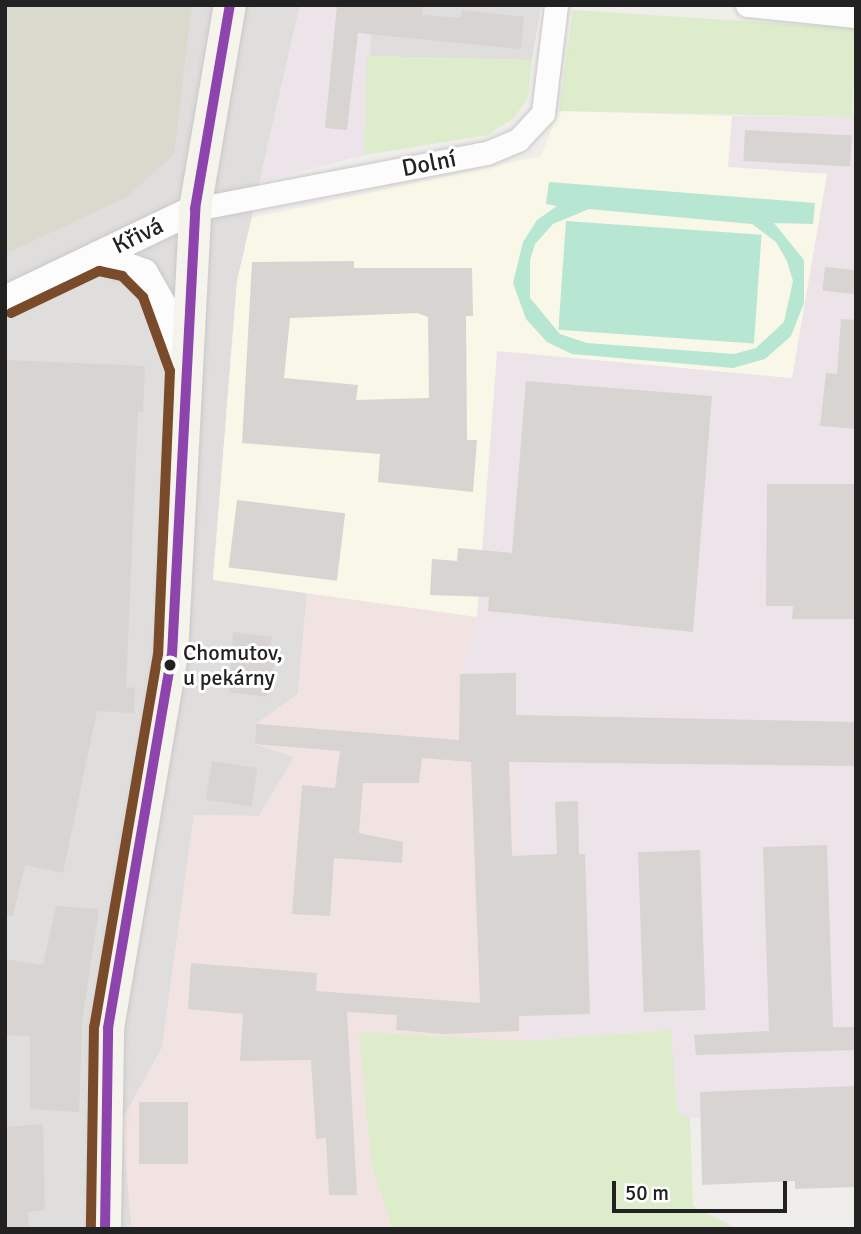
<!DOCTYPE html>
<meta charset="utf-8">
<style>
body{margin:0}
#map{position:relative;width:861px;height:1234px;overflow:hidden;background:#f0eeeb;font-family:Signika,sans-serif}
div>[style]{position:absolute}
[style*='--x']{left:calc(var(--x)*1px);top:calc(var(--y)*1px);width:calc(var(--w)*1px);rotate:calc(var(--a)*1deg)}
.residential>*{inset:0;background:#dfdedc}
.commercial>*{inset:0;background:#f1e3e1}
.industrial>*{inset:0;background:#ede4e9}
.education>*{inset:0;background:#f8f7e8}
.construction>*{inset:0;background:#d9d9cd}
.grass>*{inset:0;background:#ddeccb}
.pitch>*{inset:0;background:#b7e6d2;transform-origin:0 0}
.building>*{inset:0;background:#d7d4d2;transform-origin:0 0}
.roads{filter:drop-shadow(0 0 2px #c9c8c7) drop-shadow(0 0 2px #c9c8c7)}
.minor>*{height:23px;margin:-11.5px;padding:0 11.5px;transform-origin:11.5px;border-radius:11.5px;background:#fdfcfc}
.tertiary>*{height:28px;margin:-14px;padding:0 14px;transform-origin:14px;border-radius:14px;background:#fdfcfc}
.secondary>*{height:32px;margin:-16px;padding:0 16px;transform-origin:16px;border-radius:16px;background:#f4f4ed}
.bus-1>*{height:10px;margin:-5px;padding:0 5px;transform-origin:5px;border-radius:5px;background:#8e44ad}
.bus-2>*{height:10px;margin:-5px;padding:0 5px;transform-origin:5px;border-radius:5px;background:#7a4b2a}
.dots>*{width:19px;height:19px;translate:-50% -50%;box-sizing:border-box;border:4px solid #fff;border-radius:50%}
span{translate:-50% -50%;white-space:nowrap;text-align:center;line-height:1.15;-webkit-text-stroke:6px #fff;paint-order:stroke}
.bus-label{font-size:22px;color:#222}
.left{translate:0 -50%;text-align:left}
.street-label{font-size:24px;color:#222}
.frame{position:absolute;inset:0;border:7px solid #222;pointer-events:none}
.scale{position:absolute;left:612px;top:1181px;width:175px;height:32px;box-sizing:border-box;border:4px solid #222;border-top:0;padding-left:9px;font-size:21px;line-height:24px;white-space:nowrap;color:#222;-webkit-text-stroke:5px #fff;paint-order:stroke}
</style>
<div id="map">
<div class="residential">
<i style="clip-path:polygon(5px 5px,300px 5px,237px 281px,213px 579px,307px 593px,298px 694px,256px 724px,255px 744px,294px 757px,259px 816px,194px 815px,162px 1048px,122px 1120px,132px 1229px,5px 1229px)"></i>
<i style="clip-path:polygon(373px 5px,541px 5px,532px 60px,367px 56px)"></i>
</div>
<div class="commercial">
<i style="clip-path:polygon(307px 593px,477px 617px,460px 674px,459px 761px,514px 762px,525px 1041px,483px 1040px,372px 1166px,392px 1229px,132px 1229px,122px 1120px,162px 1048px,194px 815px,259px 816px,294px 757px,255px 744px,256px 724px,298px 694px)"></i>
</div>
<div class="industrial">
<i style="clip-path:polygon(300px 5px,373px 5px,364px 155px,260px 182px)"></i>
<i style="clip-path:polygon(856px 100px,856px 1111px,690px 1118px,677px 1113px,670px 1030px,525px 1041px,514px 762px,460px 674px,477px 617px,497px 350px,791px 378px,827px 175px,728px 167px,732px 116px,852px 117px)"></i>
</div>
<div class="education">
<i style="clip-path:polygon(559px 111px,732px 116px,728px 167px,827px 174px,792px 378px,497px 351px,477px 617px,213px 580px,237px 281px,252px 218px,541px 156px)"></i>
</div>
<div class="construction">
<i style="clip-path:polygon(5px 5px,192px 5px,174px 154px,127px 197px,5px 254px)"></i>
</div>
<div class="grass">
<i style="clip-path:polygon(573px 10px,856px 28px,852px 117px,559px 111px)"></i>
<i style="clip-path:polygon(367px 56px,532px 60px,528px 98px,514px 118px,488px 135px,364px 155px)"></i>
<i style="clip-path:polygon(671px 1030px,677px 1112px,690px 1118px,693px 1206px,738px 1229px,392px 1229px,372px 1166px,359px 1032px,525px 1041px)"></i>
</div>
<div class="pitch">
<i style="clip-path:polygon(evenodd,549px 182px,815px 203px,813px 224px,774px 223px,804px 260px,804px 303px,791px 336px,765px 359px,733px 368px,572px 354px,547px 342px,526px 319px,513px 283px,523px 242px,537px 220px,557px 206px,546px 204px,549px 182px,589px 209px,752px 224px,776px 242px,787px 261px,793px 281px,784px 322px,756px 348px,734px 354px,587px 343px,560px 334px,530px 298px,530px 260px,535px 244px,553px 224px,589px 209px)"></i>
<i style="left:566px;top:221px;width:196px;height:109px;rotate:4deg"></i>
</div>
<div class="building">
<i style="clip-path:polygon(337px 5px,423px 5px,422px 15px,461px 18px,462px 10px,524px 17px,521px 49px,358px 33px,347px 130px,325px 128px)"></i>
<i style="left:745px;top:130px;width:107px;height:31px;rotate:3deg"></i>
<i style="clip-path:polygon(evenodd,354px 261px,354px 268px,472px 268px,473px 316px,466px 316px,467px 440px,477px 440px,473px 492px,378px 482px,380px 454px,242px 443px,252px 262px,354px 261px,417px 313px,428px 317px,429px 398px,356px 400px,358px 385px,284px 378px,290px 318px,417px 313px)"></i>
<i style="left:825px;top:267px;width:31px;height:24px;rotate:6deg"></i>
<i style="clip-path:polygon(841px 319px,856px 320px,856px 429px,820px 426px,826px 373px,837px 374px)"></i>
<i style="clip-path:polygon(5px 360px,145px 366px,143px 412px,138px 411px,126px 687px,135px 688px,134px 713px,97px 711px,63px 873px,25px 865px,13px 916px,5px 916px)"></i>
<i style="clip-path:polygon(526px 381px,712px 396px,693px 632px,488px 611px,489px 597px,430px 595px,432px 559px,457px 561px,458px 548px,512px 553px)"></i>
<i style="clip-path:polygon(767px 484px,856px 484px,856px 619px,792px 619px,793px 606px,766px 606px)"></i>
<i style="left:237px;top:500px;width:109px;height:68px;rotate:7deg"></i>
<i style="clip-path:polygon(233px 632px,272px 637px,269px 657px,276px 658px,267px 697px,229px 692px)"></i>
<i style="clip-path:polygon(516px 673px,516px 715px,856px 722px,856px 766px,509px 762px,512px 856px,557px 854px,555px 802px,578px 801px,579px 854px,585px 854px,590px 1014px,519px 1016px,519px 1031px,444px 1034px,396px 1030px,397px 1015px,347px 1012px,357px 1195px,329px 1195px,326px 1138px,316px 1139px,311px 1060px,240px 1061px,243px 1014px,188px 1009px,191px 963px,317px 973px,316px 991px,480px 1003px,471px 762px,422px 758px,419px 783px,363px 783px,359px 833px,403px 842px,402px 863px,334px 858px,330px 916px,292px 914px,302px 785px,335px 788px,340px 751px,255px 744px,256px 724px,459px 740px,460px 674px)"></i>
<i style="left:212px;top:761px;width:46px;height:39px;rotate:9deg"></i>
<i style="clip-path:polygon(827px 845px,833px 1027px,856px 1027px,856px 1050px,696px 1055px,694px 1035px,769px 1031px,763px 847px)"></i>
<i style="left:700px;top:850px;width:160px;height:62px;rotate:88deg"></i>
<i style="clip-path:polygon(56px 906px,99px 909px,82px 1022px,79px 1112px,30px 1109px,30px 1036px,5px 1035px,5px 959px,43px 965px)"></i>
<i style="clip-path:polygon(856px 1086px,856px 1187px,795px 1189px,795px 1181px,702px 1185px,700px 1092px)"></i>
<i style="left:139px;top:1102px;width:49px;height:62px"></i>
<i style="clip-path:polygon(43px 1124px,45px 1210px,28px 1212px,29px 1229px,5px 1229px,5px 1127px)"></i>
</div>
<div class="roads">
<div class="minor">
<i style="--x:747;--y:5;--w:110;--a:5.8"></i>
<i style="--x:195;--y:209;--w:297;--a:-10.9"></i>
<i style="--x:487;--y:153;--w:34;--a:-23"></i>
<i style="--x:518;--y:140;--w:37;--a:-47"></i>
<i style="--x:543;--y:113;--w:109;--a:-83.1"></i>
</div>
<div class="tertiary">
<i style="--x:97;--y:256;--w:50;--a:19.9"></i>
<i style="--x:144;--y:273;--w:46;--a:60.1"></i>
<i style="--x:167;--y:313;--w:59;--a:73.1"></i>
<i style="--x:5;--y:300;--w:211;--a:-25.6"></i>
</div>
<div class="secondary">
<i style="--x:105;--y:1229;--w:201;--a:-89.1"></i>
<i style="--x:108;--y:1028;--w:378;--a:-80.3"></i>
<i style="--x:172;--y:655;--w:447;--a:-87"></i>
<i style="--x:195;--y:209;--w:207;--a:-80.3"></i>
</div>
</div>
<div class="bus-1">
<i style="--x:105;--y:1229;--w:201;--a:-89.1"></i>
<i style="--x:108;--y:1028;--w:378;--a:-80.3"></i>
<i style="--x:172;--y:655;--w:447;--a:-87"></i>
<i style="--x:195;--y:209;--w:207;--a:-80.3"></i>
</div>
<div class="bus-2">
<i style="--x:11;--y:313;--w:98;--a:-25.5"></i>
<i style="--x:99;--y:271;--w:24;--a:12"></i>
<i style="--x:122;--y:276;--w:30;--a:45"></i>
<i style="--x:143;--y:297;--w:79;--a:70"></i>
<i style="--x:170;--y:371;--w:283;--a:92.4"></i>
<i style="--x:158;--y:654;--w:378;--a:99.7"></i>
<i style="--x:94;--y:1027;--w:202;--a:90.9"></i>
</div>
<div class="dots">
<i style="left:170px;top:665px;background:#222"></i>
</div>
<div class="bus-label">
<span class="left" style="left:183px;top:665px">Chomutov,<br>u pekárny</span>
</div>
<div class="street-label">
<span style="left:429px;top:164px;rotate:-11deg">Dolní</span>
<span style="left:138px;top:236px;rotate:-26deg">Křivá</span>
</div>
<div class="frame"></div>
<div class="scale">50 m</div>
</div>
